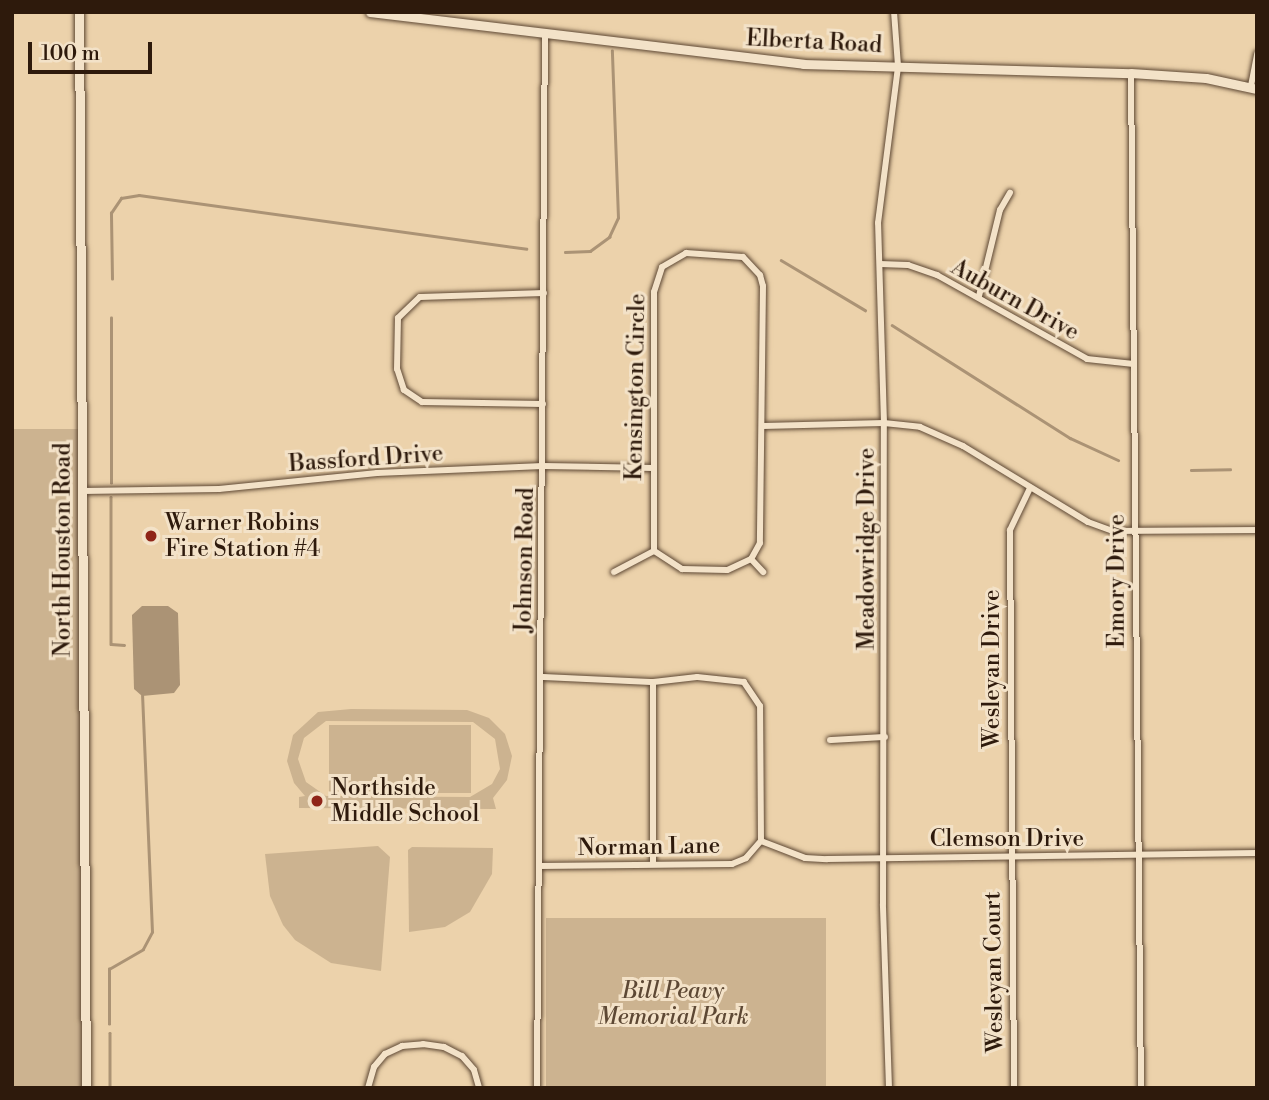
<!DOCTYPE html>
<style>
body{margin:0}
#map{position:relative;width:1269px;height:1100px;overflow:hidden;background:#ecd2ab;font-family:"Libre Bodoni",serif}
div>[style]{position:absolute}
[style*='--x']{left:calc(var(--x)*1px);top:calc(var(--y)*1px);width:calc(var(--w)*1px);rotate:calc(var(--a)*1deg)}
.green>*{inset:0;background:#ccb390;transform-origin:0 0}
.water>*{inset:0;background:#ab9375}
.stream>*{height:2.5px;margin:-1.25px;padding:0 1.25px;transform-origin:1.25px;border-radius:1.25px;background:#ab9375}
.roads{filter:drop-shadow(0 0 2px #5e4834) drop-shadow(0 0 2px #5e4834)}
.street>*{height:6px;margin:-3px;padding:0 3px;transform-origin:3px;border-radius:3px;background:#f3e2c8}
.secondary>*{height:9px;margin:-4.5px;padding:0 4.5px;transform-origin:4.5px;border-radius:4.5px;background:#f3e2c8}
.dots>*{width:19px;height:19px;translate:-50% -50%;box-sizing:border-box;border:4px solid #f3e2c8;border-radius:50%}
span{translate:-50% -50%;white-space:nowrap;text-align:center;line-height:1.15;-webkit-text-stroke:6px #f3e2c8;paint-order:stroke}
.street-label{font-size:23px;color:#2e1a0c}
.poi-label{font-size:23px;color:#2e1a0c}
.left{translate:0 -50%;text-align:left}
.park-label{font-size:23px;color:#5d4834;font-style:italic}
.frame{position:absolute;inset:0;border:14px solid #2e1a0c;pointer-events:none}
.scale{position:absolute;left:28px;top:42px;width:124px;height:32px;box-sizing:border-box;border:4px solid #2e1a0c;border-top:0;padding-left:9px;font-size:21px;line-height:24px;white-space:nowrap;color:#2e1a0c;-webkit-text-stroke:5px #f3e2c8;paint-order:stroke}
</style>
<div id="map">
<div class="green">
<i style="left:82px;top:429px;width:659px;height:70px;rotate:90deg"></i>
<i style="clip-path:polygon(evenodd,351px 709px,467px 710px,489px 718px,505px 734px,512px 756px,507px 780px,493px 798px,496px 809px,299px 808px,299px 797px,305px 796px,294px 783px,287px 761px,293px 735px,318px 712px,351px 709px,326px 721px,473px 722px,495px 739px,500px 769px,492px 784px,470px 797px,326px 796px,306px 782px,298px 759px,304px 738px,326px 721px)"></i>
<i style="left:329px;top:725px;width:142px;height:68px"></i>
<i style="clip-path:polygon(378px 846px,390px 857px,381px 971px,331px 963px,295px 940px,283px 925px,270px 896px,265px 854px)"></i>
<i style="clip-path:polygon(412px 847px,493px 848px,492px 874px,470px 912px,445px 927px,409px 932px,408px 850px)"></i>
<i style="left:826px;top:918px;width:170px;height:280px;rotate:90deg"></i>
</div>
<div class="water">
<i style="clip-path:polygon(142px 606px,168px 606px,178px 613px,180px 685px,174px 693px,142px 696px,134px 689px,132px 615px)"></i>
</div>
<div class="stream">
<i style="--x:565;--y:252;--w:25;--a:-2"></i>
<i style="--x:590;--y:251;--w:24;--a:-36"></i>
<i style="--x:609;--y:237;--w:21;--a:-65"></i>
<i style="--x:618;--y:218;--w:167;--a:-92.1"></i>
<i style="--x:781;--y:260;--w:98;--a:30.8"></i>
<i style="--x:112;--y:279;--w:66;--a:-90.9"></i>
<i style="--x:111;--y:213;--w:18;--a:-56"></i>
<i style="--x:121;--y:198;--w:18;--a:-9"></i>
<i style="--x:139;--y:195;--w:391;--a:7.9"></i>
<i style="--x:892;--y:325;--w:211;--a:32.4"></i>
<i style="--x:1070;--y:438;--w:53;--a:24.6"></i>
<i style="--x:1191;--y:470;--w:39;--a:-1"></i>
<i style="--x:111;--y:483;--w:165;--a:-90"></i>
<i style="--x:111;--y:497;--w:147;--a:90"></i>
<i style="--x:111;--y:644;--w:13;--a:4"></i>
<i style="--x:109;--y:1024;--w:55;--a:-90"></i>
<i style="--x:109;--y:969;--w:39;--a:-30"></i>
<i style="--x:143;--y:949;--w:19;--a:-62"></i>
<i style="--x:152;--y:932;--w:236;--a:-92.4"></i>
<i style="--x:110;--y:1033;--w:55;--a:90"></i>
</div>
<div class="roads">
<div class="street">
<i style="--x:1131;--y:73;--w:1015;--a:89.44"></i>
<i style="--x:1251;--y:86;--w:33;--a:-79"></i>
<i style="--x:686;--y:253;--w:57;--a:4"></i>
<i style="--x:743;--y:257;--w:25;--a:47"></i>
<i style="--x:760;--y:275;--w:11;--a:75"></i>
<i style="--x:763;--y:286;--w:257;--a:90.7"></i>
<i style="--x:760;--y:543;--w:18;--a:119"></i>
<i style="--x:751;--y:559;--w:26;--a:155"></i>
<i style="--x:727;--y:570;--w:45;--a:-178.7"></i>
<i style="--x:682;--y:569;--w:33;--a:-147"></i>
<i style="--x:654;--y:551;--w:259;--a:-90"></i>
<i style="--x:654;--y:292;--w:26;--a:-72"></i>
<i style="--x:662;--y:267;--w:28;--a:-30"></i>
<i style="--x:880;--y:264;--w:28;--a:2"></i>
<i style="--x:908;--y:265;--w:31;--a:19"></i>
<i style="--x:937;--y:275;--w:172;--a:29.2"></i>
<i style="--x:1087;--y:359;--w:47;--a:6.1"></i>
<i style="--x:979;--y:296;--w:89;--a:-76.3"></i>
<i style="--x:1000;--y:210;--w:20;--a:-60"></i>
<i style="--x:543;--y:404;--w:121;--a:-179.1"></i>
<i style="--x:422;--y:402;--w:22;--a:-146"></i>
<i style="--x:404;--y:390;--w:22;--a:-108"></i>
<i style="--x:397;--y:369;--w:51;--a:-88.9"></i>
<i style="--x:398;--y:318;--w:30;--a:-44"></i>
<i style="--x:420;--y:297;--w:124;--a:-1.8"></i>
<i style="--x:763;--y:426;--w:121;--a:-1.4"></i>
<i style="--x:884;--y:423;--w:36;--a:6"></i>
<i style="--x:920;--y:427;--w:47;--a:23.8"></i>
<i style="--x:963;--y:446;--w:146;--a:31.3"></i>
<i style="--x:1088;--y:522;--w:27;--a:20"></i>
<i style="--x:1113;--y:531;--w:144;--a:-0.4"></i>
<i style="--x:82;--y:491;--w:137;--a:-0.8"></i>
<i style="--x:219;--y:489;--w:159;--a:-5.8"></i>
<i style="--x:377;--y:473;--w:166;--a:-2.4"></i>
<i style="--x:543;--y:466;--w:110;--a:1"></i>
<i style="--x:751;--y:559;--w:18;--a:47"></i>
<i style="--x:614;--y:572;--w:45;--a:-27.7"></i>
<i style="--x:653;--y:682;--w:182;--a:90"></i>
<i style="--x:830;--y:740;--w:55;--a:-3.1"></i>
<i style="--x:761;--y:841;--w:47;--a:21.1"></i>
<i style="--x:805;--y:858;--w:22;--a:3"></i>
<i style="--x:827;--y:859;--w:430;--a:-0.8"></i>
<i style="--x:539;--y:866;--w:193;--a:-0.6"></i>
<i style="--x:732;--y:864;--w:15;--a:-23"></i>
<i style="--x:746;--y:858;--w:23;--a:-49"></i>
<i style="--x:761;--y:841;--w:135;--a:-90.4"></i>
<i style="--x:760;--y:706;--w:29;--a:-124"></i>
<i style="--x:744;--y:682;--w:47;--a:-173.9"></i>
<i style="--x:697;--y:677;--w:44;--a:173.5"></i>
<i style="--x:653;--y:682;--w:112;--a:-177.4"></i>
<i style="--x:368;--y:1088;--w:22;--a:-74"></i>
<i style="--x:374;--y:1067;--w:17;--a:-50"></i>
<i style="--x:385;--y:1054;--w:19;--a:-25"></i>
<i style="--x:402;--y:1046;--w:21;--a:-5"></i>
<i style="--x:423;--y:1044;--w:21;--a:8"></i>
<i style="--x:444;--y:1047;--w:20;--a:27"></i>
<i style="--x:462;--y:1056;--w:18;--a:49"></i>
<i style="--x:474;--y:1070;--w:19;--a:74"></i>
<i style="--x:537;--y:1088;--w:1055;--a:-89.57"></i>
<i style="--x:889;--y:1088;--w:184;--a:-91.9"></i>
<i style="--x:883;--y:904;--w:481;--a:-89.9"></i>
<i style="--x:884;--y:423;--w:200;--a:-91.7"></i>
<i style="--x:878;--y:223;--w:158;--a:-82.7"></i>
<i style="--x:898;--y:66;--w:54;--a:-94.2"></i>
<i style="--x:1014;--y:1088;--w:558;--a:-90.41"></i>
<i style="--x:1010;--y:530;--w:47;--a:-64.5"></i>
</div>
<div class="secondary">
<i style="--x:79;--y:12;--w:1076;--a:89.63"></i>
<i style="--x:370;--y:12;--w:436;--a:6.8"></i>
<i style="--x:803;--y:64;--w:328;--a:1.6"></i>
<i style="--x:1131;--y:73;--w:75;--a:3.8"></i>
<i style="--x:1206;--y:78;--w:52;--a:12.2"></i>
</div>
</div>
<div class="dots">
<i style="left:151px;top:536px;background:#8f2418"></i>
<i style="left:317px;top:801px;background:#8f2418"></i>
</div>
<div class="street-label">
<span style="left:814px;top:42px;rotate:3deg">Elberta Road</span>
<span style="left:1015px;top:300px;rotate:29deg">Auburn Drive</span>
<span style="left:636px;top:387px;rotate:-89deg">Kensington Circle</span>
<span style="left:366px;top:459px;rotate:-4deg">Bassford Drive</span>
<span style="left:867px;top:549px;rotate:-90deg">Meadowridge Drive</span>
<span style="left:63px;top:550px;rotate:-90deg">North Houston Road</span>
<span style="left:525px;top:560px;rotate:-89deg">Johnson Road</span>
<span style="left:1117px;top:581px;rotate:-90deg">Emory Drive</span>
<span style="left:992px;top:669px;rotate:-90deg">Wesleyan Drive</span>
<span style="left:1007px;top:839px">Clemson Drive</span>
<span style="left:649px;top:847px;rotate:-1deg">Norman Lane</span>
<span style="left:994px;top:972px;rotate:-91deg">Wesleyan Court</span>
</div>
<div class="poi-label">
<span class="left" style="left:165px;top:536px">Warner Robins<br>Fire Station #4</span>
<span class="left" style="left:331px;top:801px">Northside<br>Middle School</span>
</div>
<div class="park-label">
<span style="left:673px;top:1004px">Bill Peavy<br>Memorial Park</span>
</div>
<div class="frame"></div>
<div class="scale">100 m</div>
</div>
